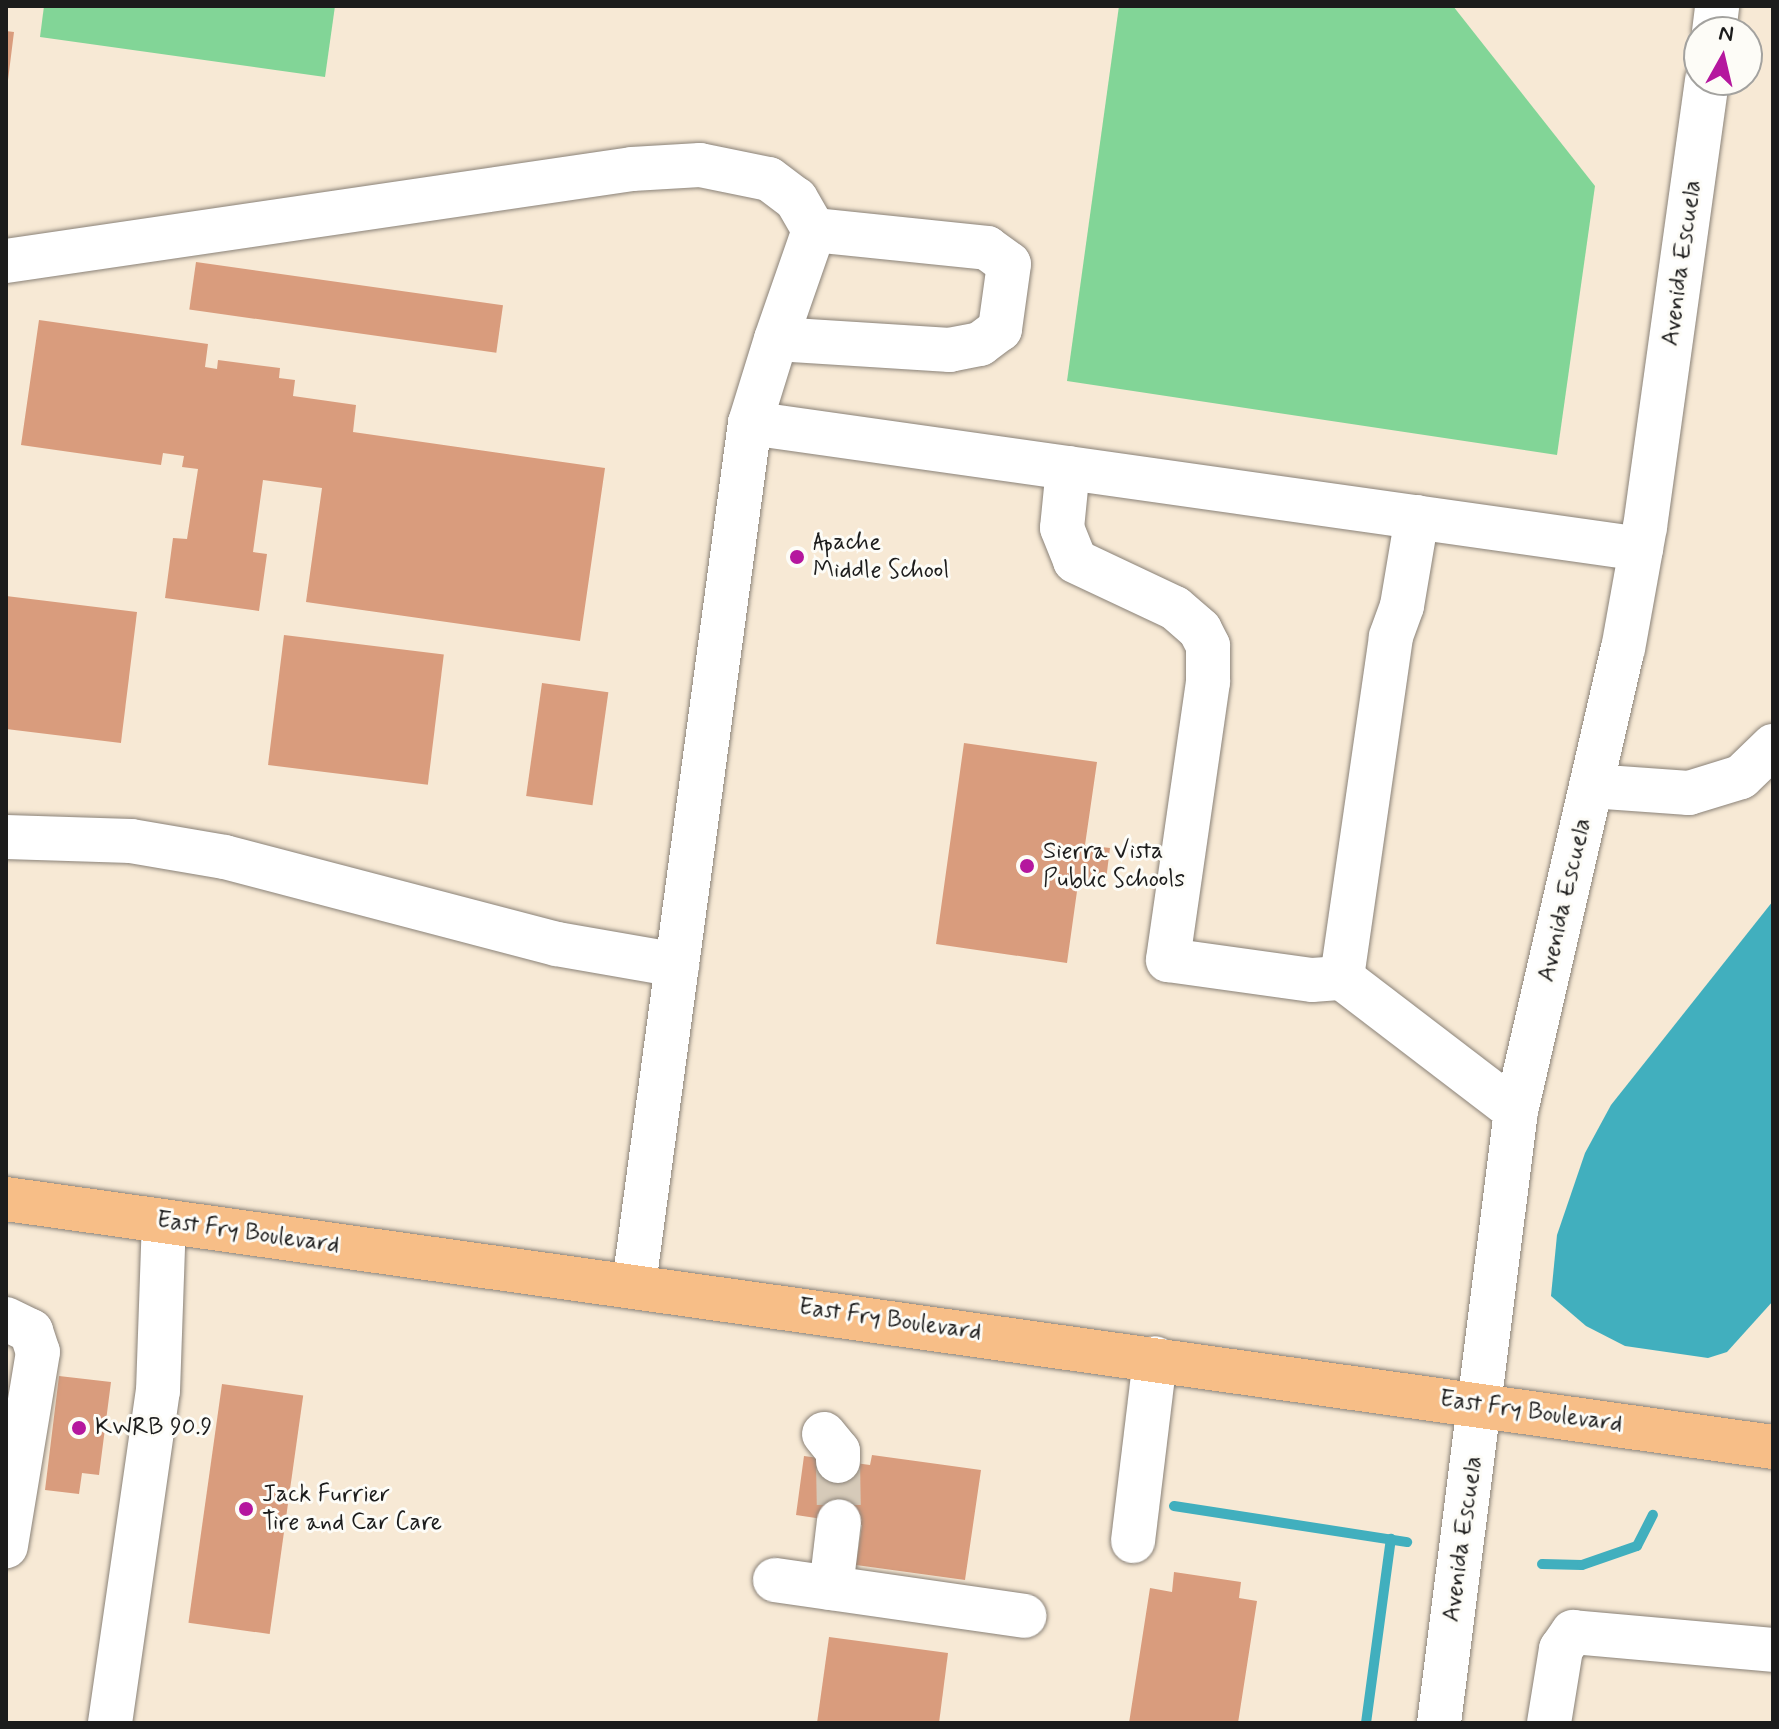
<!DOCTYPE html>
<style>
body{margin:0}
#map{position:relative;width:1779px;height:1729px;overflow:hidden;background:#f7e9d5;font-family:Mynerve,sans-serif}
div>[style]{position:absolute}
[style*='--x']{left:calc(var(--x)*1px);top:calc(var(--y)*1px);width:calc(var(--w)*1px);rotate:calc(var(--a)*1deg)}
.green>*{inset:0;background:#82d597}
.water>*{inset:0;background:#41afbe}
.stream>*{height:10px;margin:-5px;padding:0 5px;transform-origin:5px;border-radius:5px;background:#41afbe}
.building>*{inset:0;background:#d99c7d;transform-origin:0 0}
.minor-tunnel>*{height:44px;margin-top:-22px;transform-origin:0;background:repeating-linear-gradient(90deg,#d6cab9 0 44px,transparent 0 66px)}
.roads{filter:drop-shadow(0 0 2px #8a8278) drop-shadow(0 0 2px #8a8278)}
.minor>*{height:44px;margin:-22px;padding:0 22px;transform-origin:22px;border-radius:22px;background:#fff}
.major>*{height:44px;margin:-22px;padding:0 22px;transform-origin:22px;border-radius:22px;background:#f7be87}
.dots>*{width:22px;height:22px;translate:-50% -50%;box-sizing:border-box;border:4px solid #fdfcf7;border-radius:50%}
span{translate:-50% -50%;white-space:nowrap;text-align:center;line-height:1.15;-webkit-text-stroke:6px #fdfcf7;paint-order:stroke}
.street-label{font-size:24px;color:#1c1c1c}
.poi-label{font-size:24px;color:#1c1c1c}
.left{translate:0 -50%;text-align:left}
.frame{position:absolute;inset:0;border:8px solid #1c1c1c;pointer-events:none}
.north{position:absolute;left:1683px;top:16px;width:80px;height:80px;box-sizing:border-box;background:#fdfcf7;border:2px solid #a3a29f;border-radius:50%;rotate:8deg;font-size:22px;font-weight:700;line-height:32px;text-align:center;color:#1c1c1c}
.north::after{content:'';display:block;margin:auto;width:28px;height:36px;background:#b5179e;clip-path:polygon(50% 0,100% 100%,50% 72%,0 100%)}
</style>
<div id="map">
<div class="green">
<i style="clip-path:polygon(44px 6px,335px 6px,325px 77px,40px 37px)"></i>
<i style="clip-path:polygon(1119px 6px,1453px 6px,1595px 186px,1557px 455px,1067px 381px)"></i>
</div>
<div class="water">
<i style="clip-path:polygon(1773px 901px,1773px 1301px,1727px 1352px,1708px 1358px,1625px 1346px,1586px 1326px,1551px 1296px,1557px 1235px,1585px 1153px,1611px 1105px)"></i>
</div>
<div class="stream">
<i style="--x:1174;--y:1506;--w:236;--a:8.8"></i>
<i style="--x:1542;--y:1564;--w:40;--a:1.4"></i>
<i style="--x:1582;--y:1565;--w:58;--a:-19.1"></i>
<i style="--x:1637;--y:1546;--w:35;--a:-63"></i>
<i style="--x:1366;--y:1723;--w:186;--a:-82.3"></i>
</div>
<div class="building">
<i style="clip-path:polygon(6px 31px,14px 32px,8px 80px,6px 80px)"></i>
<i style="left:196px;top:262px;width:310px;height:48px;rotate:8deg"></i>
<i style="clip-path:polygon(39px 320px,208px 344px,205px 367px,217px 369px,218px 360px,280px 368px,279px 378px,295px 380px,293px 396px,356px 405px,353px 432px,605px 468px,580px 641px,306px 602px,322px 488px,263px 480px,253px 552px,267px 554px,259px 611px,165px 598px,173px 538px,187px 539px,198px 469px,182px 467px,184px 456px,163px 453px,161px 465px,21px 445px)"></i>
<i style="left:6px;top:596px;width:132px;height:132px;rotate:7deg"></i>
<i style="left:284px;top:635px;width:161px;height:131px;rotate:7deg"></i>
<i style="left:542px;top:683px;width:67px;height:114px;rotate:8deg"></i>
<i style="clip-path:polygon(964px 743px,1097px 762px,1085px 845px,1110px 848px,1105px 888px,1078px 884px,1067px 963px,936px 944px)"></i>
<i style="clip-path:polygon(59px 1376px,111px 1382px,99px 1475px,82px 1473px,79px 1494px,45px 1490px)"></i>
<i style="left:222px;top:1384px;width:82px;height:241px;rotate:8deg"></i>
<i style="clip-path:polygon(872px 1455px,981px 1470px,965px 1580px,856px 1565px,862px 1525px,796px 1515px,804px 1456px,870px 1465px)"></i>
<i style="clip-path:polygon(1174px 1572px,1241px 1582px,1239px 1598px,1257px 1601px,1238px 1723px,1129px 1723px,1150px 1588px,1172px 1592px)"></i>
<i style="clip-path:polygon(829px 1637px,948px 1653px,939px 1723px,817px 1723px)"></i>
</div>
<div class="minor-tunnel">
<i style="--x:838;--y:1461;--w:60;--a:89"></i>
</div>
<div class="roads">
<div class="minor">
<i style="--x:1714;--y:32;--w:26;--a:-83"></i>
<i style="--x:6;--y:261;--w:633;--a:-8.36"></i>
<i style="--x:632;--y:169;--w:68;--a:-3.4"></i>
<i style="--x:700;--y:165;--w:70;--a:11.5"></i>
<i style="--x:769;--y:179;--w:34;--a:37"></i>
<i style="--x:796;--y:199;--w:36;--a:60"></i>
<i style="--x:750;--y:423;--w:900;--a:8.05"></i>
<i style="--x:1068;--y:468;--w:60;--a:95.7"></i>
<i style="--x:1062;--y:528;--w:35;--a:68"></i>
<i style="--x:1075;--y:561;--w:110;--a:25.2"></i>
<i style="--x:1175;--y:608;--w:33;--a:41"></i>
<i style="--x:1200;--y:630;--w:18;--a:63"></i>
<i style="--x:1208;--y:646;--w:36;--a:90"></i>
<i style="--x:1208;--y:682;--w:281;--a:98.2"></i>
<i style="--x:1168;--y:960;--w:145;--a:7.9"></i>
<i style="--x:1312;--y:980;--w:30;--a:-4"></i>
<i style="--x:1417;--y:517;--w:90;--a:99.6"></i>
<i style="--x:1402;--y:606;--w:33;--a:110"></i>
<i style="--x:1391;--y:637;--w:345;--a:98.2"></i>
<i style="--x:1342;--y:978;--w:219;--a:37.4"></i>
<i style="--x:1591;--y:786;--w:98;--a:4.1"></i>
<i style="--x:1689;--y:793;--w:54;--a:-17.1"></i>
<i style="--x:1741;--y:777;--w:45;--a:-44.1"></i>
<i style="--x:6;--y:837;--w:125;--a:1.8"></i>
<i style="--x:131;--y:841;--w:95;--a:9.7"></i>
<i style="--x:225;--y:857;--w:343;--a:14.7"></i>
<i style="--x:557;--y:944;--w:122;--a:9.9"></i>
<i style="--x:634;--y:1284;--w:869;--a:-82.33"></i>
<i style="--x:750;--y:423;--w:88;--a:-72.8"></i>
<i style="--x:776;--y:339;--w:115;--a:-70.8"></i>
<i style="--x:814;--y:230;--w:174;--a:5.9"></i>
<i style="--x:987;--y:248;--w:27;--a:36"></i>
<i style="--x:1009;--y:264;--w:66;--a:97.9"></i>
<i style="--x:1000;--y:329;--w:25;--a:143"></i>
<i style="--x:980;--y:344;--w:31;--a:169"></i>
<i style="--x:950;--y:350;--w:174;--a:-176.4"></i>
<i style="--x:6;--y:1319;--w:28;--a:26"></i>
<i style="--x:31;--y:1331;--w:22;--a:72"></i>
<i style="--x:38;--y:1352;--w:197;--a:99.4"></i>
<i style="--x:824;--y:1434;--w:22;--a:51"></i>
<i style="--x:838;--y:1451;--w:10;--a:90"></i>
<i style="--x:1133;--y:1541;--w:184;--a:-83.1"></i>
<i style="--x:775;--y:1580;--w:252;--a:8.2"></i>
<i style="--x:831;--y:1588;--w:67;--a:-83.2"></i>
<i style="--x:110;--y:1723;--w:335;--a:-81.8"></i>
<i style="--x:158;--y:1391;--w:169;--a:-88"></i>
<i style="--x:1439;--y:1723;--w:617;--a:-82.83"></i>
<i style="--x:1516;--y:1111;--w:474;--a:-77"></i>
<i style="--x:1623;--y:649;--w:124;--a:-79.8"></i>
<i style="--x:1645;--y:527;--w:451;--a:-82.1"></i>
<i style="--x:1549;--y:1723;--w:75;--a:-80.8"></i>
<i style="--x:1561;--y:1649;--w:21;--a:-55"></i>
<i style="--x:1573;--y:1632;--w:201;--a:5.1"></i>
</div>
<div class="major">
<i style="--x:6;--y:1199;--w:1784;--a:7.99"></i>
</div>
</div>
<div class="dots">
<i style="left:797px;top:557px;background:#b5179e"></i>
<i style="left:1027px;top:866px;background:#b5179e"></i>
<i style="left:79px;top:1428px;background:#b5179e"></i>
<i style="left:246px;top:1509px;background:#b5179e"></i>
</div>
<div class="street-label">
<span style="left:1682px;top:263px;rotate:-82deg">Avenida Escuela</span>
<span style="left:1565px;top:900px;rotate:-77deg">Avenida Escuela</span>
<span style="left:248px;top:1233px;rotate:8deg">East Fry Boulevard</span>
<span style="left:890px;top:1320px;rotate:8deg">East Fry Boulevard</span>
<span style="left:1531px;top:1412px;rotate:8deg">East Fry Boulevard</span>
<span style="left:1463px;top:1539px;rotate:-82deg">Avenida Escuela</span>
</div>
<div class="poi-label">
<span class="left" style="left:813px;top:557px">Apache<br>Middle School</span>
<span class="left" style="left:1043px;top:866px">Sierra Vista<br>Public Schools</span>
<span class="left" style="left:95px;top:1428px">KWRB 90.9</span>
<span class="left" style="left:262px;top:1509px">Jack Furrier<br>Tire and Car Care</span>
</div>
<div class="frame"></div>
<div class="north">N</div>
</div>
